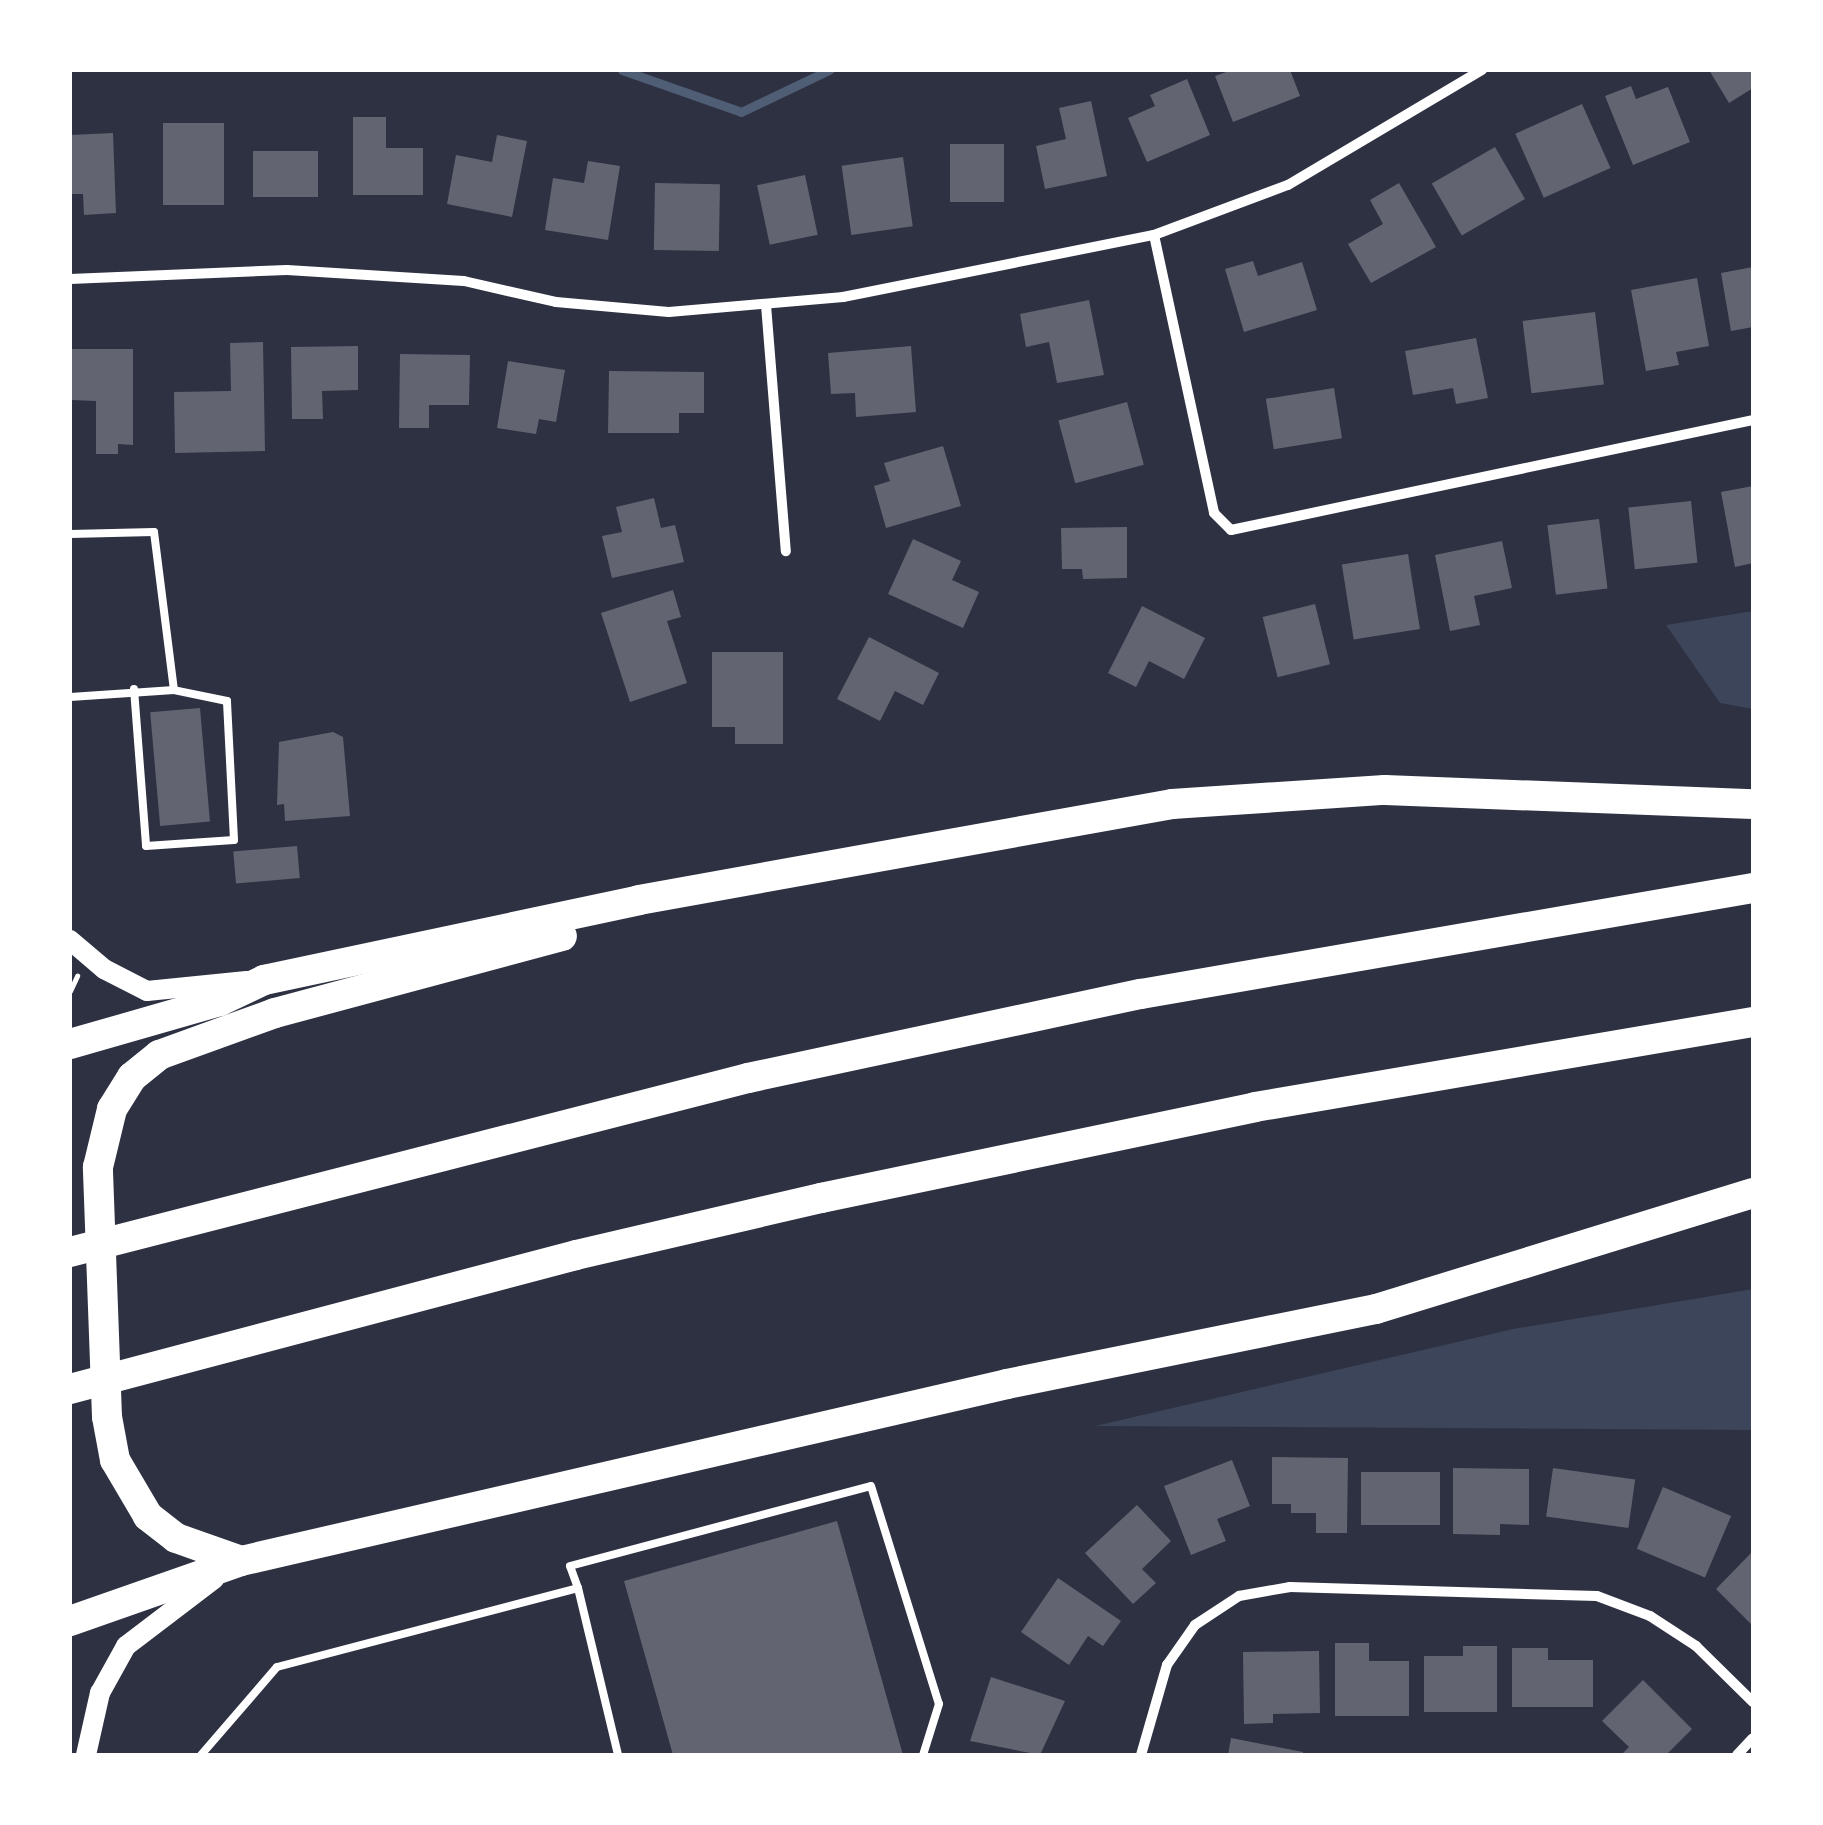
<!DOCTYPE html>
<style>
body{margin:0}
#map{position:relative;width:1823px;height:1825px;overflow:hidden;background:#2d3142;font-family:Montserrat,sans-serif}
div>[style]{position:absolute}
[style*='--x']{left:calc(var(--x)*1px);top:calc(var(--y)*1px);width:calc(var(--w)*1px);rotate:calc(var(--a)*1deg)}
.green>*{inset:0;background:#3c4559}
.stream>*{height:9px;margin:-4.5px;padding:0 4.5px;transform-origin:4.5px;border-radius:4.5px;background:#4f5d75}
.building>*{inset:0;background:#626471;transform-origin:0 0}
.path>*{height:5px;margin:-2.5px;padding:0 2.5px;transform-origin:2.5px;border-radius:2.5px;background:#fff}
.service>*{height:8px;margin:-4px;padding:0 4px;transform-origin:4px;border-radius:4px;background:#fff}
.minor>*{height:10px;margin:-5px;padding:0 5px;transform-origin:5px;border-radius:5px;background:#fff}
.secondary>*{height:20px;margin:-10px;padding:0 10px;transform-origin:10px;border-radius:10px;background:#fff}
.motorway>*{height:30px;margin:-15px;padding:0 15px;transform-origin:15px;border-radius:15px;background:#fff}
span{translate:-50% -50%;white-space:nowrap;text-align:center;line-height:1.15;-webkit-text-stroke:8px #fff;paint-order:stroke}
.frame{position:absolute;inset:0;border:72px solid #fff;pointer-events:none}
</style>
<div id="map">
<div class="green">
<i style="clip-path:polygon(1753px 611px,1753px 709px,1720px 703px,1666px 625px)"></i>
<i style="clip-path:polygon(1753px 1289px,1753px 1430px,1095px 1426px,1513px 1329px)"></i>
</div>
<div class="stream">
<i style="--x:622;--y:70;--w:126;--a:19.4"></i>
<i style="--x:741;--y:112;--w:98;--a:-25.5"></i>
</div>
<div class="building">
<i style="clip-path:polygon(1232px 70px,1290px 70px,1300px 96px,1233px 122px,1215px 76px)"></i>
<i style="clip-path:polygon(1709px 70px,1753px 70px,1753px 88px,1729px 103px)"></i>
<i style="clip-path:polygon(1187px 79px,1210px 135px,1147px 162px,1128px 118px,1155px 106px,1150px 95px)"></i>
<i style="clip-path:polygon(1631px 86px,1636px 99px,1668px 87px,1690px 142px,1633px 165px,1605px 96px)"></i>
<i style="clip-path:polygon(1091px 101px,1107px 176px,1045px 189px,1036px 146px,1066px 139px,1059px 108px)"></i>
<i style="left:1582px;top:104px;width:70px;height:73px;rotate:66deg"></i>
<i style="clip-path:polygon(353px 117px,386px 117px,386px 148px,423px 148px,423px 195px,353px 195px)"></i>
<i style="left:163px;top:123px;width:61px;height:82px"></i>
<i style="clip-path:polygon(113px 133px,116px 213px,84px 215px,83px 194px,70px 194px,70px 135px)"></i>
<i style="clip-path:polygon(497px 135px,527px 141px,512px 217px,447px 204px,456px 155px,492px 162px)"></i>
<i style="left:950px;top:144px;width:54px;height:58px"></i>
<i style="left:1495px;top:147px;width:60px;height:73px;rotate:60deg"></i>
<i style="left:253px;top:151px;width:65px;height:46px"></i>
<i style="left:903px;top:157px;width:70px;height:62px;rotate:82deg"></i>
<i style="clip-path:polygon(588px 161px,620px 166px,608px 240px,545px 230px,553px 178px,584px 183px)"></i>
<i style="left:805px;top:175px;width:61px;height:49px;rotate:78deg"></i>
<i style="left:655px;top:183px;width:65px;height:67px;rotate:1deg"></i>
<i style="clip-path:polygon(1399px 183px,1436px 247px,1371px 283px,1348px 244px,1383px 224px,1370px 200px)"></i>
<i style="clip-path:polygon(1253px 261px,1258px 276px,1302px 262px,1317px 310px,1244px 332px,1225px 269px)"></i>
<i style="clip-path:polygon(1753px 267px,1753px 327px,1731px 331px,1721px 273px)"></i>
<i style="clip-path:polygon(1697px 278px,1709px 346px,1676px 352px,1679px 365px,1646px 371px,1631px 290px)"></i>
<i style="clip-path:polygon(1089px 300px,1104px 375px,1057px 383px,1049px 342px,1026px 347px,1020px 314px)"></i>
<i style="left:1595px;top:312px;width:73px;height:73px;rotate:83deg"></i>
<i style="clip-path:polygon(1476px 338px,1488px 398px,1456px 404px,1453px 388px,1413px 395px,1405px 351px)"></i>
<i style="clip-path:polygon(263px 342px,265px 451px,175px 453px,174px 392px,231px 391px,230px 343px)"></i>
<i style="clip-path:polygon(358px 346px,358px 390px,322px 391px,323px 419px,292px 419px,291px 347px)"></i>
<i style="clip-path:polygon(911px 346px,916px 412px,856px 417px,855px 393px,831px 394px,828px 353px)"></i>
<i style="clip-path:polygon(72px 349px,133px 349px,133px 445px,118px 444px,118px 454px,96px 454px,96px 401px,72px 400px)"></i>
<i style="clip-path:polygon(400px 354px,470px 355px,469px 405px,429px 405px,429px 428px,399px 428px)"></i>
<i style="clip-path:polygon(508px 361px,565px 370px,556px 422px,539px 419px,536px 434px,497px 428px)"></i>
<i style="clip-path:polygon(609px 371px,704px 372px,704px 413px,679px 413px,679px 433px,608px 433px)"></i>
<i style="left:1334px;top:388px;width:51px;height:69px;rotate:81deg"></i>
<i style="left:1127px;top:402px;width:65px;height:71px;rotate:75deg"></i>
<i style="clip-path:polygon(943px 446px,961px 506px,886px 528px,874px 486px,890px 481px,884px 463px)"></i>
<i style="clip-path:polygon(1753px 486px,1753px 563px,1735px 567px,1721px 492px)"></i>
<i style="clip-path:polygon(654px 498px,661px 528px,675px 525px,684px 562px,612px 578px,602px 536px,622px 532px,616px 507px)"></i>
<i style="left:1691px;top:501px;width:62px;height:63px;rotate:84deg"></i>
<i style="left:1599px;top:519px;width:70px;height:52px;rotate:83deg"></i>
<i style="clip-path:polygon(1127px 527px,1127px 578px,1083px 579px,1082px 569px,1062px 569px,1061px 528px)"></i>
<i style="clip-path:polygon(913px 539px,961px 561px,952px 580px,979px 592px,963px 628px,888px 594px)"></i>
<i style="clip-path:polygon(1502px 541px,1512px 588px,1474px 596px,1480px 625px,1450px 631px,1435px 555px)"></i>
<i style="left:1408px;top:554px;width:76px;height:67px;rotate:81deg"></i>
<i style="clip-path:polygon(673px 590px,681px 617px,667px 621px,687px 683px,630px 702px,601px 613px)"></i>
<i style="left:1315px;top:604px;width:62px;height:54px;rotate:76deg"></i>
<i style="clip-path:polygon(1142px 606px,1205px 638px,1184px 679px,1149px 661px,1136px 687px,1108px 673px)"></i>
<i style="clip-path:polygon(869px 637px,939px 673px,923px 705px,895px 691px,880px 721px,837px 699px)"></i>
<i style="clip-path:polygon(712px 652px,783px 652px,783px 744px,735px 744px,735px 727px,712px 727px)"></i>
<i style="left:200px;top:708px;width:114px;height:50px;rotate:85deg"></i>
<i style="clip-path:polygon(333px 732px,343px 737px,350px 816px,285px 821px,284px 804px,277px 805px,279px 742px)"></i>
<i style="left:297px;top:846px;width:32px;height:64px;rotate:85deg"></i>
<i style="clip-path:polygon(1272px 1457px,1348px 1458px,1347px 1533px,1316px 1533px,1316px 1513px,1291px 1513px,1291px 1504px,1272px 1504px)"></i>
<i style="clip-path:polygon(1232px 1460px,1250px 1506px,1217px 1519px,1226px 1541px,1191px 1555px,1164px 1486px)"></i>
<i style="clip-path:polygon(1453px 1468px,1529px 1469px,1529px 1525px,1500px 1524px,1500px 1535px,1453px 1534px)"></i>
<i style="left:1553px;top:1468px;width:83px;height:49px;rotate:8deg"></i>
<i style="left:1361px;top:1472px;width:79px;height:53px"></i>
<i style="left:1663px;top:1487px;width:74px;height:67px;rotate:23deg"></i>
<i style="clip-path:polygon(1137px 1505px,1171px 1541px,1142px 1569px,1156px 1583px,1133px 1604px,1085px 1553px)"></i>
<i style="clip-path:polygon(837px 1521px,903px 1755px,673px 1755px,624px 1581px)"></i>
<i style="clip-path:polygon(1753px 1551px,1753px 1626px,1716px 1589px)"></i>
<i style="clip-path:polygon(1058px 1578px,1121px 1621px,1103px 1646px,1088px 1636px,1069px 1665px,1021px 1632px)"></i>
<i style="clip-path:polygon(1335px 1643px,1369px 1643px,1369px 1661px,1409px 1661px,1409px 1716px,1335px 1716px)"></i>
<i style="clip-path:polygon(1463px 1646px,1497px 1646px,1497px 1712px,1424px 1712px,1424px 1656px,1463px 1656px)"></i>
<i style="clip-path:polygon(1512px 1648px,1548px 1648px,1548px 1660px,1593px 1660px,1593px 1707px,1512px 1707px)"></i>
<i style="clip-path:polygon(1319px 1651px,1320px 1713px,1273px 1714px,1273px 1723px,1244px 1724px,1243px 1652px)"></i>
<i style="clip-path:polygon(991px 1677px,1065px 1701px,1040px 1755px,970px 1741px)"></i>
<i style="clip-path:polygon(1643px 1680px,1692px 1729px,1666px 1755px,1621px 1755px,1629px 1747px,1602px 1721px)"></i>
<i style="clip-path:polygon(1231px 1738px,1303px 1752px,1303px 1755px,1228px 1755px)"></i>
</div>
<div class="path">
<i style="--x:70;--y:991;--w:17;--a:-65"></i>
</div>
<div class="service">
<i style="--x:70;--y:534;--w:84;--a:-1.4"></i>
<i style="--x:154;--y:532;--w:159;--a:82.8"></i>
<i style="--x:174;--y:690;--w:104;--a:176.1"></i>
<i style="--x:134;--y:689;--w:157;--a:85.6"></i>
<i style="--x:146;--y:846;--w:88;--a:-3.9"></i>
<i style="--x:234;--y:840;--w:139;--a:-92.9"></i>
<i style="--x:227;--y:701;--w:54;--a:-168.3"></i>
<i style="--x:578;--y:1588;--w:172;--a:76.5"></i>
<i style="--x:201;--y:1755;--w:116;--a:-49.2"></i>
<i style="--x:277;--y:1667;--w:311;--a:-14.7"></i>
<i style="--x:578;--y:1588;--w:23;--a:-110"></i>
<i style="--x:570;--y:1566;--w:311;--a:-14.9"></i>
<i style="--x:871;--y:1486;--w:228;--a:72.7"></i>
<i style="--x:939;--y:1704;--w:53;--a:107.4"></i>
</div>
<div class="minor">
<i style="--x:1154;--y:235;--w:284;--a:77.8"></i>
<i style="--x:1214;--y:513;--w:24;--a:45"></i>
<i style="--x:1231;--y:530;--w:533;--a:-11.9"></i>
<i style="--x:70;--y:279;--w:217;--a:-2.4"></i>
<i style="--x:287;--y:270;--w:177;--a:3.6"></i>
<i style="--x:464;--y:281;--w:94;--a:12.9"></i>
<i style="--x:556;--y:302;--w:113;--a:5.1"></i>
<i style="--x:669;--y:312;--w:175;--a:-4.9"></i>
<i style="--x:843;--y:297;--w:317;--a:-11.3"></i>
<i style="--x:1154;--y:235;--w:143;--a:-20.5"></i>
<i style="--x:1288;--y:185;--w:226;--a:-30.7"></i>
<i style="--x:766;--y:305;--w:247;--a:85.4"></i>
<i style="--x:1141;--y:1755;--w:94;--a:-73.9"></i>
<i style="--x:1167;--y:1665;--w:49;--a:-55"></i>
<i style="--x:1195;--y:1625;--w:53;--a:-33.4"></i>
<i style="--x:1239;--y:1596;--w:52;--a:-10"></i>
<i style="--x:1290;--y:1587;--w:307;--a:1.7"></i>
<i style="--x:1597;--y:1596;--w:57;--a:20.7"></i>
<i style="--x:1650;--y:1616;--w:55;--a:33.1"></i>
<i style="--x:1696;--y:1646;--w:80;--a:44.5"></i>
<i style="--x:1737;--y:1755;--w:23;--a:-47"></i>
</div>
<div class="secondary">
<i style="--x:70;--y:940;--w:45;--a:40.5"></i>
<i style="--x:104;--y:969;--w:48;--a:27.1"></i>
<i style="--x:147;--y:991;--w:100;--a:-5.7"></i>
<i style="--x:86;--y:1755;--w:64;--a:-77.3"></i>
<i style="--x:100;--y:1693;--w:54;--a:-61"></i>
<i style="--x:126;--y:1646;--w:111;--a:-37.3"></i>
</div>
<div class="motorway">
<i style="--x:70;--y:1044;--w:156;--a:-16"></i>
<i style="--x:220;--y:1001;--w:49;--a:-25.5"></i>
<i style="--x:264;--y:980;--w:383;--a:-12"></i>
<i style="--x:639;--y:900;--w:542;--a:-10.21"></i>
<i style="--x:1172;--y:804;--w:213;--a:-3.8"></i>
<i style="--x:1385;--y:790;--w:368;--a:2.2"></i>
<i style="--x:70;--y:1252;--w:700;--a:-14.39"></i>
<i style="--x:748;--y:1078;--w:402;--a:-12.1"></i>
<i style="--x:1141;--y:994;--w:621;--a:-9.83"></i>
<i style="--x:70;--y:1389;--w:523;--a:-14.83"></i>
<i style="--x:576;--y:1255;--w:252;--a:-13.1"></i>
<i style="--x:821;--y:1198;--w:443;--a:-11.8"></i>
<i style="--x:1255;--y:1107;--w:505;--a:-9.69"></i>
<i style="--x:241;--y:1561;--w:69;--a:-160.5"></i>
<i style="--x:176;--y:1538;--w:36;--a:-142"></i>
<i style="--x:148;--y:1516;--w:65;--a:-120.5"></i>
<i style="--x:115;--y:1460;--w:44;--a:-100.5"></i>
<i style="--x:107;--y:1417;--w:250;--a:-92.1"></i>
<i style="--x:98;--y:1167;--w:60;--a:-76.4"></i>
<i style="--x:112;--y:1109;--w:38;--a:-58"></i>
<i style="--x:132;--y:1077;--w:35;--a:-39"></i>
<i style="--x:159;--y:1055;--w:123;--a:-19.9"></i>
<i style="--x:275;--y:1013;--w:297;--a:-15"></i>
<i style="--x:70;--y:1621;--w:181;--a:-19.3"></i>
<i style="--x:241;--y:1561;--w:786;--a:-13.01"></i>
<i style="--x:1007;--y:1384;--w:377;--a:-11.5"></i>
<i style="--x:1376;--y:1309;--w:394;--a:-17.1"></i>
</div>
<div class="frame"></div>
</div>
